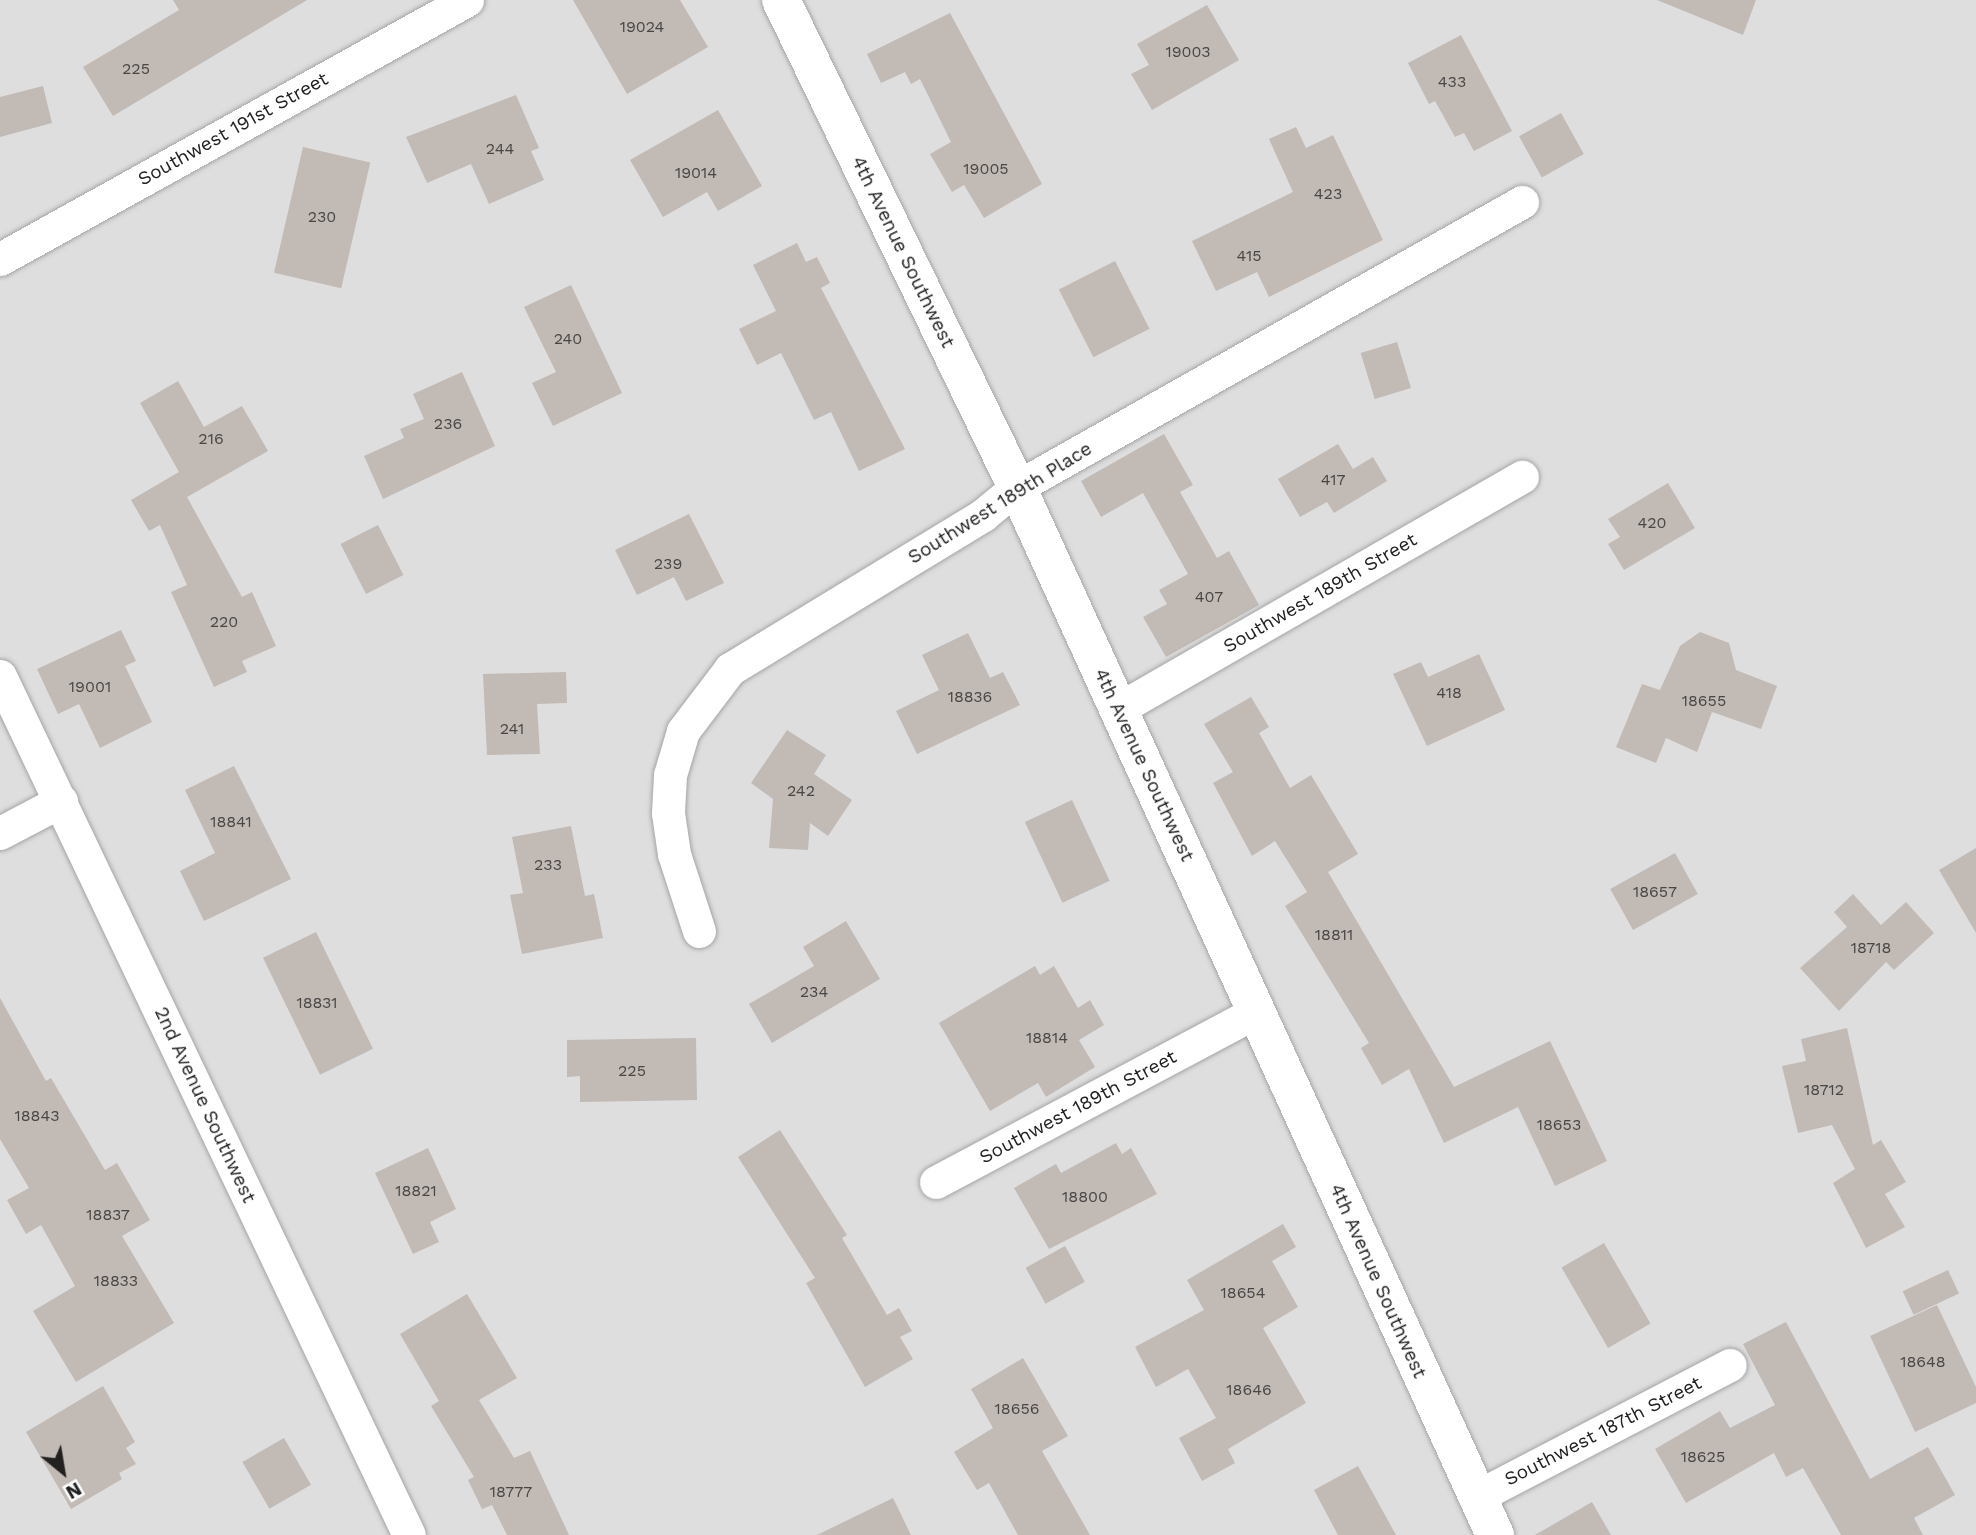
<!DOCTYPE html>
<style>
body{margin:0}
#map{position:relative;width:1976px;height:1535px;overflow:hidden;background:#f1eee9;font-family:"Work Sans",sans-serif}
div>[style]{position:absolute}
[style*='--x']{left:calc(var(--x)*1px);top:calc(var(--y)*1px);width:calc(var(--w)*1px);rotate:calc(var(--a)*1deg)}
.residential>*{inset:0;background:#dfdede;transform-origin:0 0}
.building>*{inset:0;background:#c1bab5;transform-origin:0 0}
.roads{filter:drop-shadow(0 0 2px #a5a5a5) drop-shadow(0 0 2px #a5a5a5)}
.minor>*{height:33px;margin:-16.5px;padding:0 16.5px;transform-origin:16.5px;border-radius:16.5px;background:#fff}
.tertiary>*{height:38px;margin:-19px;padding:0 19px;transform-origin:19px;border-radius:19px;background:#fff}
span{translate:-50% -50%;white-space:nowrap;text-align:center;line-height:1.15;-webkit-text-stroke:5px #fff;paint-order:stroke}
.number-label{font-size:16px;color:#494746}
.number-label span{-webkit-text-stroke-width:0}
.street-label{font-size:19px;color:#212121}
.north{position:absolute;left:28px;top:1437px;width:70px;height:70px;-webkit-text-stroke:5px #fff;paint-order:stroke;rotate:150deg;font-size:19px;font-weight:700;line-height:28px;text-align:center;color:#212121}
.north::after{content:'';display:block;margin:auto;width:24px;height:32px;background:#212121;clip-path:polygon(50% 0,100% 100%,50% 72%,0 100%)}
</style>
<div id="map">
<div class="residential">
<i style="left:0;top:0;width:1976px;height:1535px"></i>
</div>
<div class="building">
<i style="clip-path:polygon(173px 0,307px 0,113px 116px,83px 67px,179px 10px)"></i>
<i style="clip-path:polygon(573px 0,680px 0,708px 47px,627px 94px)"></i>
<i style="clip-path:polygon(1657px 0,1756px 0,1743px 35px)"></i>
<i style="clip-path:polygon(1207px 5px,1239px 60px,1152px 110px,1131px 74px,1149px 65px,1137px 44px)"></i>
<i style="clip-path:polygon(950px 13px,1042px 184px,984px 218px,964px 185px,952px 192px,930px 154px,951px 142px,920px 79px,911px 84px,905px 72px,881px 83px,867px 54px)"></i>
<i style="clip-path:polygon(1461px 35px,1512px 131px,1474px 151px,1464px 133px,1455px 137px,1435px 101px,1429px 104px,1408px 63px)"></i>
<i style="clip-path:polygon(43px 86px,52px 123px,0 137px,0 97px)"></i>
<i style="clip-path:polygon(516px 95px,539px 148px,531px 151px,544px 180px,489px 204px,471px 164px,427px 183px,406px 137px)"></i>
<i style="clip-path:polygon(718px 110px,762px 186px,718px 211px,707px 192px,663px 217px,630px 160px)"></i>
<i style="left:1561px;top:113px;width:47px;height:48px;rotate:61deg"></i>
<i style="clip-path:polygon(1296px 127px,1306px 148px,1333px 135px,1383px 240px,1269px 297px,1257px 272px,1216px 291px,1192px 241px,1293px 192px,1269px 139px)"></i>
<i style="left:303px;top:147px;width:69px;height:129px;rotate:13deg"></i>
<i style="clip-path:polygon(797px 243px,806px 262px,817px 257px,830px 283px,821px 288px,905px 449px,859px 471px,831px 412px,814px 420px,781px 353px,757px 365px,739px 329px,776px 311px,753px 265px)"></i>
<i style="left:1115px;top:261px;width:76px;height:63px;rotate:63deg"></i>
<i style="clip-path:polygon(571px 285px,622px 393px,553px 426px,532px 383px,556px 372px,524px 307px)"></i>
<i style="left:1397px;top:342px;width:48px;height:38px;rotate:73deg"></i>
<i style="clip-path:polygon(462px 372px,495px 446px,383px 499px,364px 456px,404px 438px,400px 429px,424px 419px,413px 394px)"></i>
<i style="clip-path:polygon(178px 381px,204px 427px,242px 406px,268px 451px,187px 497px,242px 597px,252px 592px,276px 646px,242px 661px,247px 672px,214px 687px,171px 592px,187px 585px,160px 525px,149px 531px,131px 500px,179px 472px,140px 403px)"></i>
<i style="clip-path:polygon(1164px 434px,1193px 485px,1180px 492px,1217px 558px,1229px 551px,1259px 605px,1166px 657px,1143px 617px,1167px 604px,1159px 590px,1188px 574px,1143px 493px,1101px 517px,1081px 481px)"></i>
<i style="clip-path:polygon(1338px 444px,1353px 469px,1373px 457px,1387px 481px,1334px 513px,1327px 502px,1300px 517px,1278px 479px)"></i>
<i style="clip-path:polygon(1668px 483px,1695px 528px,1624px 570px,1608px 544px,1620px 537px,1608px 519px)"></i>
<i style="clip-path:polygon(689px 514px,724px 583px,686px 601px,674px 577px,637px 595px,615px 550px)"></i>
<i style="left:378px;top:525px;width:56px;height:42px;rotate:63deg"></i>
<i style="clip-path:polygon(121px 630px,136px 661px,125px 666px,152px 722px,100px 748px,79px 704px,58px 714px,37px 669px)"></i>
<i style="clip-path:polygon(1700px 632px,1729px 643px,1736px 670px,1777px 686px,1761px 729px,1712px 712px,1697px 752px,1666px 738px,1656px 763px,1616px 747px,1642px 684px,1660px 690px,1680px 646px)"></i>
<i style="clip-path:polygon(968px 633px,990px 678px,1003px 672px,1020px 705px,917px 754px,896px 711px,939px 690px,922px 655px)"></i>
<i style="clip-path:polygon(1479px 654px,1505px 710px,1427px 746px,1393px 674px,1421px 662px,1428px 677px)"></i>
<i style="clip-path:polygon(566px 672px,567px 703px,537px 704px,540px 754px,487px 755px,483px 674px)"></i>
<i style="clip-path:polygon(1251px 697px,1269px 727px,1259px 733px,1290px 788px,1311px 775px,1358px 854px,1328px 872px,1454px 1087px,1550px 1041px,1607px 1161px,1555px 1186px,1518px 1107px,1444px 1143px,1409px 1069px,1382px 1085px,1361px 1048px,1369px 1043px,1285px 906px,1307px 892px,1275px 841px,1252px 856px,1213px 783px,1233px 772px,1204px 724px)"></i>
<i style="clip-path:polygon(787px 730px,826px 755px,814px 774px,852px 800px,828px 836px,810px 823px,808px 850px,769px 848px,773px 799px,751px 783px)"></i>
<i style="clip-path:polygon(234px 766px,291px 879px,204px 921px,180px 871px,215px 853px,185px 790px)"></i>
<i style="left:1072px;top:800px;width:89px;height:52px;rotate:65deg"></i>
<i style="clip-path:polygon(571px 826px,585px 896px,594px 894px,603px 938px,522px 954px,510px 895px,523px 893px,512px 837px)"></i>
<i style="clip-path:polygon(1976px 848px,1976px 933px,1939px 870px)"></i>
<i style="left:1675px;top:853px;width:47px;height:74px;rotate:61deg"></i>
<i style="clip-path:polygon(1853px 894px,1881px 925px,1906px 902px,1934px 933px,1894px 970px,1886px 962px,1839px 1011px,1800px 968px,1847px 927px,1834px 912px)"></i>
<i style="clip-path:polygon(846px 921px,880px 979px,772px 1043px,749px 1004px,814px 966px,803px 947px)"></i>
<i style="left:316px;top:932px;width:130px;height:59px;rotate:64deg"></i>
<i style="clip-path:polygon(1035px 966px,1040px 975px,1054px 966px,1078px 1008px,1090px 1000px,1104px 1025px,1079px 1040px,1095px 1067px,1046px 1097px,1038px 1083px,990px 1111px,939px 1023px)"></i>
<i style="clip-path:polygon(0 998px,46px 1081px,51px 1078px,105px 1170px,117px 1163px,150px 1220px,122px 1236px,174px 1323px,76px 1382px,33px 1311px,75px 1286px,41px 1225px,26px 1234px,7px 1200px,29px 1188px,0 1139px)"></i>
<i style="clip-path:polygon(1847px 1028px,1873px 1145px,1881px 1140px,1906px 1182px,1885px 1194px,1905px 1227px,1866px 1248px,1833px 1183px,1855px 1169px,1832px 1125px,1798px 1133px,1782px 1066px,1806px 1061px,1801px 1039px)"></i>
<i style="clip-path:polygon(696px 1038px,697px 1100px,580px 1102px,580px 1076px,567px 1077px,567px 1040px)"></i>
<i style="clip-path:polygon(780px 1130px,847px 1235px,842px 1238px,887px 1315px,899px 1308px,912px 1331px,900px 1337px,913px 1359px,865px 1387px,806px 1283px,815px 1278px,738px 1157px)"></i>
<i style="clip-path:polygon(1116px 1143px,1122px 1154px,1131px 1148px,1157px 1194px,1049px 1249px,1014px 1188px,1056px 1164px,1061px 1173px)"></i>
<i style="clip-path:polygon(428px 1148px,456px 1209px,430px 1222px,439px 1242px,413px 1254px,375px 1173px)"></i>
<i style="clip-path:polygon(1283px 1224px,1296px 1247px,1272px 1261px,1298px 1307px,1263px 1328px,1306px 1403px,1228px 1449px,1235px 1463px,1202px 1481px,1179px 1438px,1216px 1418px,1188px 1369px,1156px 1387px,1135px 1347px,1204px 1310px,1187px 1280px)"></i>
<i style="left:1604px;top:1243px;width:93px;height:49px;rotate:60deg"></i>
<i style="left:1065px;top:1246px;width:41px;height:45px;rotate:61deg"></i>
<i style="left:1948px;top:1270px;width:26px;height:50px;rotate:65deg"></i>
<i style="clip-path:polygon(467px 1294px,517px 1378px,479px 1400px,514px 1458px,530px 1451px,569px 1535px,507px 1535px,492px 1505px,482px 1509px,468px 1480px,474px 1477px,431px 1406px,439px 1401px,400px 1334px)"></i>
<i style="clip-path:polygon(1937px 1305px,1976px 1387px,1976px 1403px,1915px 1432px,1870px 1336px)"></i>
<i style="clip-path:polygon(1786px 1322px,1870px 1479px,1928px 1447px,1955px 1495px,1914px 1518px,1923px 1535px,1841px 1535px,1803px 1468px,1786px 1477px,1774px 1453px,1686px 1503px,1655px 1449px,1720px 1411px,1730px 1428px,1775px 1405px,1743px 1344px)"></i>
<i style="clip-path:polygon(1023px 1358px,1068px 1436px,1042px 1451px,1090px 1535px,1018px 1535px,989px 1483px,977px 1490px,954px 1452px,993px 1428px,971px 1389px)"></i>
<i style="clip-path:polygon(103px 1386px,135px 1442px,126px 1448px,136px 1464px,119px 1473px,122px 1479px,71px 1509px,26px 1432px)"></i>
<i style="left:284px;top:1438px;width:54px;height:48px;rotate:60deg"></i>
<i style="clip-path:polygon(1358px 1466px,1396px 1535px,1338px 1535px,1314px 1490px)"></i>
<i style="clip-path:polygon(893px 1498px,911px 1535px,817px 1535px)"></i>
<i style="clip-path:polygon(1592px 1502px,1611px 1535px,1535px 1535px)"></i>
</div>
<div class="roads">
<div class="minor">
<i style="--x:0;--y:259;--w:534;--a:-29.01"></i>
<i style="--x:0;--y:676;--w:951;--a:64.54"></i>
<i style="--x:1118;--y:709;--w:466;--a:-29.9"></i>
<i style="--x:0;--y:833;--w:69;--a:-27.7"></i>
<i style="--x:699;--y:931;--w:81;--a:-108"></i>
<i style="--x:674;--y:854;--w:41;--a:-98.3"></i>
<i style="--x:668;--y:813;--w:38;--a:-87"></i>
<i style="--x:670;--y:775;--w:46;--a:-73.5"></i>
<i style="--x:683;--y:731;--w:78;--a:-52.8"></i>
<i style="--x:730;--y:669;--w:296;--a:-31.3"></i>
<i style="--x:983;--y:515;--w:44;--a:-39.5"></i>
<i style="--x:1017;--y:487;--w:580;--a:-29.44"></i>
<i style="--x:936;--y:1182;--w:362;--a:-28"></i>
<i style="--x:1476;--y:1497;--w:286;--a:-27.5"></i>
</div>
<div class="tertiary">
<i style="--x:781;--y:0;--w:541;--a:64.15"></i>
<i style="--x:1017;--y:487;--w:1152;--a:65.48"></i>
</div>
</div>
<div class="number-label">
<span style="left:642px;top:27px">19024</span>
<span style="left:1188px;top:52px">19003</span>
<span style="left:136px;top:69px">225</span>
<span style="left:1452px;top:82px">433</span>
<span style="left:500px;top:149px">244</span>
<span style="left:986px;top:169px">19005</span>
<span style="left:696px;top:173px">19014</span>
<span style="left:1328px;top:194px">423</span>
<span style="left:322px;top:217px">230</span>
<span style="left:1249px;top:256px">415</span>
<span style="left:568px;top:339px">240</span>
<span style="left:448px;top:424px">236</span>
<span style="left:211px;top:439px">216</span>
<span style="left:1333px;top:480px">417</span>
<span style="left:1652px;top:523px">420</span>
<span style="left:668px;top:564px">239</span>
<span style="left:1209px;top:597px">407</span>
<span style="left:224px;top:622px">220</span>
<span style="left:90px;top:687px">19001</span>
<span style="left:1449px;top:693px">418</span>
<span style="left:970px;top:697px">18836</span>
<span style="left:1704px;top:701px">18655</span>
<span style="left:512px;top:729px">241</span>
<span style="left:801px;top:791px">242</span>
<span style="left:231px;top:822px">18841</span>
<span style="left:548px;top:865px">233</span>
<span style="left:1655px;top:892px">18657</span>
<span style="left:1334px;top:935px">18811</span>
<span style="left:1871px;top:948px">18718</span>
<span style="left:814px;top:992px">234</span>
<span style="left:317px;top:1003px">18831</span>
<span style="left:1047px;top:1038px">18814</span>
<span style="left:632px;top:1071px">225</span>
<span style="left:1824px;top:1090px">18712</span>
<span style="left:37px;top:1116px">18843</span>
<span style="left:1559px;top:1125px">18653</span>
<span style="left:416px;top:1191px">18821</span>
<span style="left:1085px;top:1197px">18800</span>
<span style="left:108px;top:1215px">18837</span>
<span style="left:116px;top:1281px">18833</span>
<span style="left:1243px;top:1293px">18654</span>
<span style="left:1923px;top:1362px">18648</span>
<span style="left:1249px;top:1390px">18646</span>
<span style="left:1017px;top:1409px">18656</span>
<span style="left:1703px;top:1457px">18625</span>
<span style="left:511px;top:1492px">18777</span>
</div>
<div class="street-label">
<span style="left:233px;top:129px;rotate:-29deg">Southwest 191st Street</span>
<span style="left:903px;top:252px;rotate:64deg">4th Avenue Southwest</span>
<span style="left:1000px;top:503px;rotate:-32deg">Southwest 189th Place</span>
<span style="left:1320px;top:593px;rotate:-30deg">Southwest 189th Street</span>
<span style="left:1144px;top:765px;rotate:65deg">4th Avenue Southwest</span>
<span style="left:205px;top:1105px;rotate:65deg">2nd Avenue Southwest</span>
<span style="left:1078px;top:1107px;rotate:-28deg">Southwest 189th Street</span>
<span style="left:1378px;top:1281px;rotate:66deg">4th Avenue Southwest</span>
<span style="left:1603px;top:1431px;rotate:-27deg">Southwest 187th Street</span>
</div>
<div class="north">N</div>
</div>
